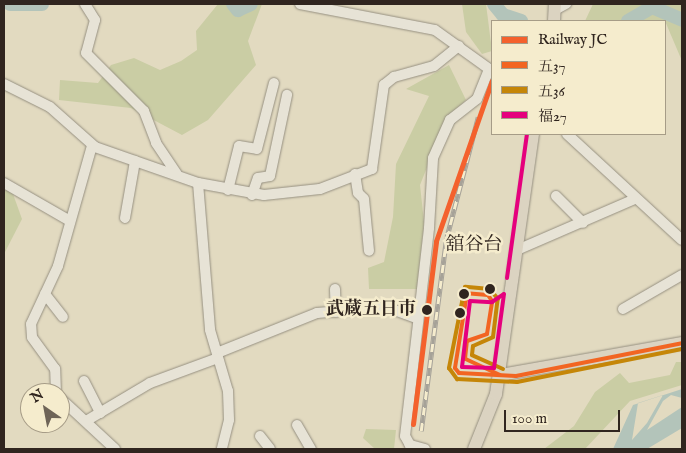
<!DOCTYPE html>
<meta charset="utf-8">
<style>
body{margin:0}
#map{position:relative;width:686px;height:453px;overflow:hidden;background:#e2dac0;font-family:"IM FELL English","Noto Serif JP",serif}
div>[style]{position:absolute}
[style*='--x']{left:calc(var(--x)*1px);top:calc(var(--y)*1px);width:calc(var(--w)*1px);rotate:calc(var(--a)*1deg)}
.green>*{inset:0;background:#cacda4}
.water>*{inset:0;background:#b3c4ba}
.river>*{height:14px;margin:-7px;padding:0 7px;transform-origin:7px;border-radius:7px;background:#b3c4ba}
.roads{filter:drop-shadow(0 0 1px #969081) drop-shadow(0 0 1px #969081)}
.minor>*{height:10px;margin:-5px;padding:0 5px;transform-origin:5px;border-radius:5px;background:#e7e3d6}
.major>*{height:12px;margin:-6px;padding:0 6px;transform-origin:6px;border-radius:6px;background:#dbd3c1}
.rail>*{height:4.5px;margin-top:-2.25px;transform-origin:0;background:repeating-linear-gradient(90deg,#f5eccd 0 8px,#a6a298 0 16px);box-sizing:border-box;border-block:1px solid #a6a298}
.bus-1>*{height:4px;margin:-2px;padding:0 2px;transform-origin:2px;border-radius:2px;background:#f26522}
.bus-2>*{height:4px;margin:-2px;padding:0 2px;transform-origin:2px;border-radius:2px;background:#c58608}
.bus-3>*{height:4px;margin:-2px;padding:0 2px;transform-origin:2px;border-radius:2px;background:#e5007d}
.rail-1>*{height:5px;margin:-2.5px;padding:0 2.5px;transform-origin:2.5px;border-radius:2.5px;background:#f4612d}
.dots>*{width:14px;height:14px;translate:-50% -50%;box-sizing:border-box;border:2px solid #f5eccd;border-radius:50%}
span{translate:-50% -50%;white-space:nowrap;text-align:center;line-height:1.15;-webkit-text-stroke:5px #f5eccd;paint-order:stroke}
.stop-label{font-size:18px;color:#30251f;font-weight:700}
.right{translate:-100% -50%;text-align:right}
.neighbourhood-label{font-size:19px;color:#30251f}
.frame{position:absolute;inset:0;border:5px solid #30251f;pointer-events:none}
.legend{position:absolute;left:491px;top:20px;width:175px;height:115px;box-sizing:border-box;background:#f5eccd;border:1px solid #a69c87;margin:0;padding:6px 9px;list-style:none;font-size:15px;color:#30251f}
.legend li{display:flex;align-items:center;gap:10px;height:25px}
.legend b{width:25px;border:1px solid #a69c87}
.north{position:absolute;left:20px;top:383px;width:50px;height:50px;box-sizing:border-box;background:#f5eccd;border:1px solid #a69c87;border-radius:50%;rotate:327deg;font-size:14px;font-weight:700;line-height:20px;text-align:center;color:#30251f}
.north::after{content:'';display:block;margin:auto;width:18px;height:22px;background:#6e6457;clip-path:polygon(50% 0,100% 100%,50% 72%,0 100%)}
.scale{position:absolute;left:504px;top:410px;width:116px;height:22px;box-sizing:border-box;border:2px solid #30251f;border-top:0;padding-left:6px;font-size:15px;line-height:18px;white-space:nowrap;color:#30251f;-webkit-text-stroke:4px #f5eccd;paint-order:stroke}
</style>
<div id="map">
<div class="green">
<i style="clip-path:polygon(218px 4px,262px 4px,248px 41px,256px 65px,208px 120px,182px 135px,131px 108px,59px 100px,60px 80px,98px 83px,111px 65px,134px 58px,160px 70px,181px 61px,197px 50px,196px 31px)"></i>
<i style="clip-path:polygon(462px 4px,486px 4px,492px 51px,482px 54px,466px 32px)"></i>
<i style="clip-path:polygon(593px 4px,682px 4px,682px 61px,665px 21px,585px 21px)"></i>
<i style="clip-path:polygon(449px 65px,466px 100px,447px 117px,420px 185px,424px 222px,417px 289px,369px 289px,368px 268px,384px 262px,393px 217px,396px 164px,429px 96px,406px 89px)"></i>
<i style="clip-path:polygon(4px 188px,13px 194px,22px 219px,4px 254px)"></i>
<i style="clip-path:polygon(676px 362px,682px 362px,682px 385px,630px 401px,585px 449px,544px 449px,574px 426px,595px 392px,620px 373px,629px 383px,670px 375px)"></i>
<i style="clip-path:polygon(366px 429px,396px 430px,394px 449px,375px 449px,363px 438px)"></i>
</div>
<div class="water">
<i style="clip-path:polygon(evenodd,682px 389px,682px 398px,671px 395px,663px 401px,647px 430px,682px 407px,682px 428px,647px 449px,613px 449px,633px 405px,682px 389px,663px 395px,647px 423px,632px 440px,638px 403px,663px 395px)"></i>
</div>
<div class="river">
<i style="--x:10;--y:4;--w:32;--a:0"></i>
<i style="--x:233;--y:4;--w:8;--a:50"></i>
<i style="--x:238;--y:10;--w:14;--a:-25"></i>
<i style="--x:494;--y:4;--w:14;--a:51"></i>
<i style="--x:503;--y:15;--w:19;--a:18"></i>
<i style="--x:628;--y:21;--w:28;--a:-30"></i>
<i style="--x:652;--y:7;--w:33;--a:23"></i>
</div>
<div class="roads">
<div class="minor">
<i style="--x:85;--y:4;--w:19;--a:58"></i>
<i style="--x:95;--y:20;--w:34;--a:105"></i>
<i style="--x:86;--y:53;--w:82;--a:45"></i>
<i style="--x:144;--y:111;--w:34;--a:69"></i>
<i style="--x:156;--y:143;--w:37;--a:56"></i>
<i style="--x:300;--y:4;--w:137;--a:10.9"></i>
<i style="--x:435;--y:30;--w:70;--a:35.7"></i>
<i style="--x:555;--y:10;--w:13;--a:-29"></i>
<i style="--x:4;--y:84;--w:51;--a:26.6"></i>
<i style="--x:50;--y:107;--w:60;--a:41.6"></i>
<i style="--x:95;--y:147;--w:109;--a:19.3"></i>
<i style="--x:198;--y:183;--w:67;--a:10.3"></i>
<i style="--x:264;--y:195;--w:56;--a:-6.1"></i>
<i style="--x:320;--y:189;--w:56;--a:-21"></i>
<i style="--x:372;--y:169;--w:85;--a:-81.9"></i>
<i style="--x:384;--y:85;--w:13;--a:-39"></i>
<i style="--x:394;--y:77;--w:41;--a:-15.4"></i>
<i style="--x:434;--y:66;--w:32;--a:-39"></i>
<i style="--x:567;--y:134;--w:156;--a:42.7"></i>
<i style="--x:355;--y:174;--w:19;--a:81"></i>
<i style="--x:358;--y:193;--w:8;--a:45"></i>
<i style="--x:364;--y:199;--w:52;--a:84.5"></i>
<i style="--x:4;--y:183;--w:76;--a:29.9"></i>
<i style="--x:198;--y:183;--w:147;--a:85.3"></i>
<i style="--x:210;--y:330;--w:64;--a:73.6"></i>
<i style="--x:228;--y:391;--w:29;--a:88"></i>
<i style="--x:229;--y:420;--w:30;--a:104"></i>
<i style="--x:228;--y:190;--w:45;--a:-76"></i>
<i style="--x:239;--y:146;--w:18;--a:9"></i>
<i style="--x:257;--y:149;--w:68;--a:-75.6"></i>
<i style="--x:252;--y:195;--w:18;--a:-71"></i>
<i style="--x:258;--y:178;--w:12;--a:-9"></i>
<i style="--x:270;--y:176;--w:83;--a:-78.1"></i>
<i style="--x:556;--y:196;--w:38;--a:45"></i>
<i style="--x:125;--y:218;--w:58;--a:-80"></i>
<i style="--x:517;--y:250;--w:129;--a:-23.4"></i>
<i style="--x:335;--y:289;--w:23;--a:88"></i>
<i style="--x:45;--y:294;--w:29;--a:52"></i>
<i style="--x:623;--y:309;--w:68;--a:-30"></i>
<i style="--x:217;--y:353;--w:108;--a:-21.8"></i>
<i style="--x:317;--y:313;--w:69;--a:-5"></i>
<i style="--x:386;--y:307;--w:33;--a:20"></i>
<i style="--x:84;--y:381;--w:36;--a:63"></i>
<i style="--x:56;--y:393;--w:24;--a:-92"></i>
<i style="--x:55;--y:369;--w:39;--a:-126"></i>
<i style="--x:32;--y:337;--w:13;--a:-94"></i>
<i style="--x:31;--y:324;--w:64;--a:-65"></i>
<i style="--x:58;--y:266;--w:125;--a:-74.2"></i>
<i style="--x:60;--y:398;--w:75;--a:42.8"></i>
<i style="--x:86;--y:421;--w:74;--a:-30.7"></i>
<i style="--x:150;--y:383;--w:72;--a:-20.2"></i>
<i style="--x:297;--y:425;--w:28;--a:60"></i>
<i style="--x:260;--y:436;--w:16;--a:52"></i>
<i style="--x:425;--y:449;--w:16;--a:-165"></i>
<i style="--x:410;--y:445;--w:10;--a:-119"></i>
<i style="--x:405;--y:436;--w:209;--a:-83.4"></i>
<i style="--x:429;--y:228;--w:70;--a:-86.7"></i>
<i style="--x:433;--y:158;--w:42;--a:-65.9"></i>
<i style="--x:450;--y:120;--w:34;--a:-38"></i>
<i style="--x:477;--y:99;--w:32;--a:-68"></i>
</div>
<div class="major">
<i style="--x:554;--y:21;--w:17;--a:-87"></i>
<i style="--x:500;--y:375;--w:185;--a:-10"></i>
<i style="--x:474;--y:449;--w:59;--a:-68.2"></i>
<i style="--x:496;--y:394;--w:263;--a:-81.9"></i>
</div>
</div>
<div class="rail">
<i style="--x:421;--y:431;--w:193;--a:-82.5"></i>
<i style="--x:446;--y:240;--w:127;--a:-75.4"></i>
</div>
<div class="bus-1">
<i style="--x:500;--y:375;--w:38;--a:-155"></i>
<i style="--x:465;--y:359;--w:18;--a:-84"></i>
<i style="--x:467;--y:341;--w:21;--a:-19"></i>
<i style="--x:487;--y:334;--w:33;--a:-81"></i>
<i style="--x:492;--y:301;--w:7;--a:-124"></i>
<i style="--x:488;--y:295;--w:21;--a:-175"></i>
<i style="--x:467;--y:293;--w:76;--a:99.1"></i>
<i style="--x:455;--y:368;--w:6;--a:51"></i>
<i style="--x:459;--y:373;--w:57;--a:3"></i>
<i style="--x:516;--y:376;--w:169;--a:-11.2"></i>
</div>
<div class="bus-2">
<i style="--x:503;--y:369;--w:34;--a:-156"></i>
<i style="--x:472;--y:355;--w:9;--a:-84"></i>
<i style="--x:473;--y:346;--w:22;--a:-24"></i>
<i style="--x:493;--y:337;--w:38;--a:-83"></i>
<i style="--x:498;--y:299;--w:13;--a:-129"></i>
<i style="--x:490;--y:289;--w:25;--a:-175"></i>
<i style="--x:465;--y:287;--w:83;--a:101.2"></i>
<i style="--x:449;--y:368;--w:14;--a:54"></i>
<i style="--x:457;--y:379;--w:60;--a:2.9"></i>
<i style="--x:517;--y:382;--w:168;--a:-11.3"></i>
</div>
<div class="bus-3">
<i style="--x:507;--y:278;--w:145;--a:-82.1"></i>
<i style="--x:504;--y:294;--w:75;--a:97.7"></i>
<i style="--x:494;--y:368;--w:32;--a:-178"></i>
<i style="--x:462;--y:367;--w:66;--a:-83.1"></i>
<i style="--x:470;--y:301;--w:22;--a:3"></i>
<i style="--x:492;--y:302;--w:14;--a:-34"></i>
</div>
<div class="rail-1">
<i style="--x:413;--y:424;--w:184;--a:-82.8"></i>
<i style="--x:436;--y:241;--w:170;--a:-70.8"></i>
</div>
<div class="dots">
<i style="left:490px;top:289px;background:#30251f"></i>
<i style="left:464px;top:294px;background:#30251f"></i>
<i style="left:427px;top:310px;background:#30251f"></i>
<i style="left:460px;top:313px;background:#30251f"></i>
</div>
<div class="stop-label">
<span class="right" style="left:416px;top:310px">武蔵五日市</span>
</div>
<div class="neighbourhood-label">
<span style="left:474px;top:246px">舘谷台</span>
</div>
<div class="frame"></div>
<ul class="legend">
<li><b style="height:6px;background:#f4612d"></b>Railway JC</li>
<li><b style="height:6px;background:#f26522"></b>五37</li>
<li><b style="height:6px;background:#c58608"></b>五36</li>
<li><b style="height:6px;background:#e5007d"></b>福27</li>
</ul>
<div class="north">N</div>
<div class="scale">100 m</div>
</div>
